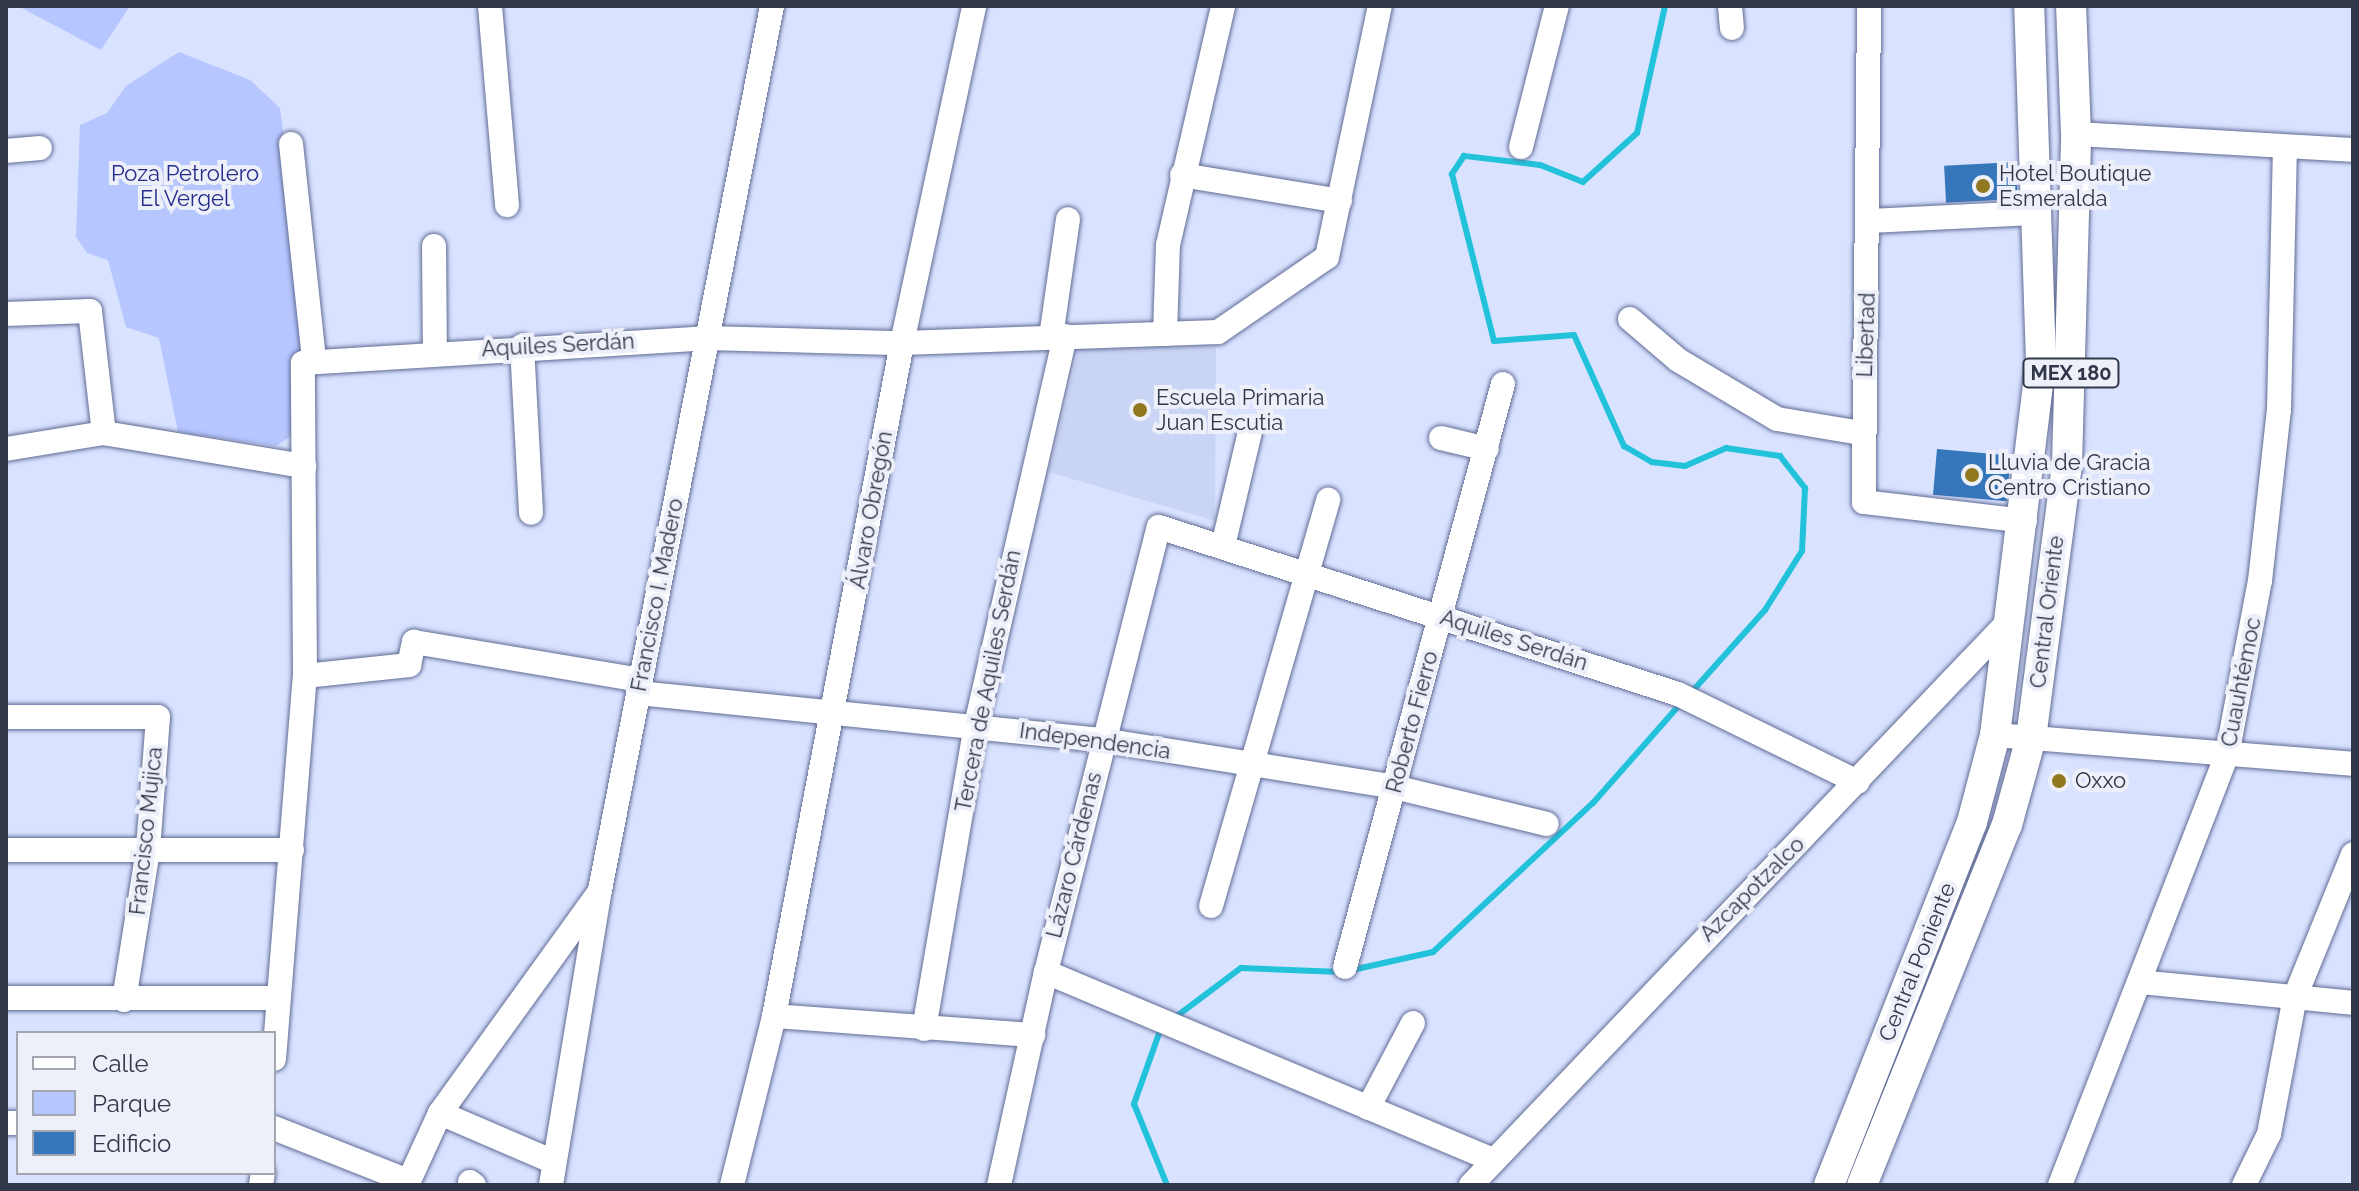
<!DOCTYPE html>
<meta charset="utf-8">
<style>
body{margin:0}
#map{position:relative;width:2359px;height:1191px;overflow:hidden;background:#d9e2ff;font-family:Raleway,sans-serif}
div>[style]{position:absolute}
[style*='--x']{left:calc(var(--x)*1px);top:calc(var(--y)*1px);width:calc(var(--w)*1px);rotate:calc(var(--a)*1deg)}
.built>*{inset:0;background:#cad4f4}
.green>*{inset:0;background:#b6c6fe}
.stream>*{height:6px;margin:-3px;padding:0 3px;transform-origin:3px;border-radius:3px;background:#22c2db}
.building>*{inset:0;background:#3676ba;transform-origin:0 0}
.roads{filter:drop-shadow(0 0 2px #616c96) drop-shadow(0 0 2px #616c96)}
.minor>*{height:24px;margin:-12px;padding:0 12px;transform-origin:12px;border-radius:12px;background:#fff}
.major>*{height:30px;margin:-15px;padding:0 15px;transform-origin:15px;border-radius:15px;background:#fff}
.dots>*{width:22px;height:22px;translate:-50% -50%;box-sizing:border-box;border:4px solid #edf0f9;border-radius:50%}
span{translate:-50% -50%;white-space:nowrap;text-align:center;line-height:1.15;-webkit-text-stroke:8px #edf0f9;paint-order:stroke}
.shield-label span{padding:2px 6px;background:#edf0f9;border:2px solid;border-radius:6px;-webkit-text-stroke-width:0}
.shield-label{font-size:20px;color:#313749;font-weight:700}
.park-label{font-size:22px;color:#242c8b}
.poi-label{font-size:22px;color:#313749}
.left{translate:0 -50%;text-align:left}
.street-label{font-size:22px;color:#313749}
.frame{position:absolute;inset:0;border:8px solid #313749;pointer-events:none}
.legend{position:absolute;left:16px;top:1031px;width:260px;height:144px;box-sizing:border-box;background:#edf0f9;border:2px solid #a2a6b3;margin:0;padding:10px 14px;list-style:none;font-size:24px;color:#313749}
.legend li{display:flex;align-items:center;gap:16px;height:40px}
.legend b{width:40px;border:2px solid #a2a6b3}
</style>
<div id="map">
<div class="built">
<i style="clip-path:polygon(1216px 346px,1215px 521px,1049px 472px,1079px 348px)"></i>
</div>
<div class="green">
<i style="clip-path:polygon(18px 6px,130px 6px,101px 50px)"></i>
<i style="clip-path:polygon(179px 52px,250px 80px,280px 108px,305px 299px,294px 434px,276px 446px,178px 432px,159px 338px,126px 327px,108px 260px,87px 253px,76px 237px,80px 125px,107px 113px,126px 86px)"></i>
</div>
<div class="stream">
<i style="--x:1665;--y:6;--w:130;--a:102.4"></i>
<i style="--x:1637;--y:133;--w:73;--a:137.8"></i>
<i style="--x:1583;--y:182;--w:46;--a:-158.4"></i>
<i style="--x:1540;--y:165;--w:77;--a:-173.2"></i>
<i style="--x:1464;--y:156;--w:22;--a:124"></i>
<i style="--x:1452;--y:174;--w:172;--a:75.9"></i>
<i style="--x:1494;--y:341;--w:80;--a:-4.3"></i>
<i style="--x:1574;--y:335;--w:122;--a:65.8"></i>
<i style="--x:1624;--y:446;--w:32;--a:30"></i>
<i style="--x:1652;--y:462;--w:33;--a:7"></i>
<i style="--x:1685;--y:466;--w:45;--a:-23.7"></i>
<i style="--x:1726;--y:448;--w:55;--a:8.4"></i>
<i style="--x:1780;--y:456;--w:41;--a:52"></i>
<i style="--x:1805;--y:488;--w:63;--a:92.7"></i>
<i style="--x:1802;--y:551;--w:70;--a:122.1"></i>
<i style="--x:1765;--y:610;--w:113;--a:131.8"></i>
<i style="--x:1352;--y:970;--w:83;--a:-12.5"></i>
<i style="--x:1433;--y:952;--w:219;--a:-43"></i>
<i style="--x:1593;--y:803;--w:135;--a:-48.6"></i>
<i style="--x:1173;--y:1019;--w:85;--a:-36.9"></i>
<i style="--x:1241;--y:968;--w:100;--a:2.3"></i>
<i style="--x:1161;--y:1028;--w:81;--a:109.6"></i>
<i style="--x:1134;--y:1104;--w:87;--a:67.8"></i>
</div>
<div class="building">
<i style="left:2016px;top:162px;width:37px;height:72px;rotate:87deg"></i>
<i style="left:1937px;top:449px;width:74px;height:46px;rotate:5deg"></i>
</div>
<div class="roads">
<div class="minor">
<i style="--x:490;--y:6;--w:200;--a:85.1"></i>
<i style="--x:1730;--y:6;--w:22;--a:85"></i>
<i style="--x:1869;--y:6;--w:496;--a:90.6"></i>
<i style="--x:1864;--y:502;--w:162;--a:6.7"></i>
<i style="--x:2076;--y:134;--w:277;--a:3.3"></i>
<i style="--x:291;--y:144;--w:218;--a:83.9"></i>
<i style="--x:1521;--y:147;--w:146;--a:-75.7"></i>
<i style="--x:6;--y:151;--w:34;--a:-5"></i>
<i style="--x:1182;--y:175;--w:160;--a:9.3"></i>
<i style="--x:1871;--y:221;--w:166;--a:-2.8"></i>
<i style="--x:434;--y:246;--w:107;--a:89.5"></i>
<i style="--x:6;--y:314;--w:84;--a:-2"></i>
<i style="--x:90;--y:311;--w:123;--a:83.5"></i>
<i style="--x:1630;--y:319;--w:63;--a:40.5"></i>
<i style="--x:1678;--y:360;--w:115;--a:30.8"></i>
<i style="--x:1777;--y:419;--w:86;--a:9.4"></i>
<i style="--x:1165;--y:334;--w:89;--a:-88.1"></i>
<i style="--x:1168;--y:245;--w:245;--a:-77"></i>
<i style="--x:1051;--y:337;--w:119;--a:-81.8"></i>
<i style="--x:522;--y:346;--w:167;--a:86.9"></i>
<i style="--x:1441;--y:438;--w:47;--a:13.4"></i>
<i style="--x:6;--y:449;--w:99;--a:-9.3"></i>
<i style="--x:104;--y:433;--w:203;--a:9.4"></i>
<i style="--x:1223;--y:546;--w:117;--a:-76.7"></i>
<i style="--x:305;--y:676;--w:105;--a:-6"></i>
<i style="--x:409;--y:665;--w:24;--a:-78"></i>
<i style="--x:414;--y:642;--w:229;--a:9.5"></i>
<i style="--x:638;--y:693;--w:466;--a:5.8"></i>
<i style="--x:1102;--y:740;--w:296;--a:9.1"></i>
<i style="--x:1394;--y:787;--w:157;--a:13.6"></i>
<i style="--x:6;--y:717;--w:152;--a:0"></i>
<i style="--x:158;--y:717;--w:133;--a:94.3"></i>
<i style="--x:148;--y:850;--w:152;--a:99.1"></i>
<i style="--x:1995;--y:735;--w:359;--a:4.6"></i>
<i style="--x:6;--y:850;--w:286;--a:0"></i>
<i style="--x:1211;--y:906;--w:423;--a:-73.9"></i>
<i style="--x:1345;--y:967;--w:604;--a:-74.84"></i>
<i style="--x:1046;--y:972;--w:485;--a:22.8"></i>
<i style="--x:2140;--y:982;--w:214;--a:5.6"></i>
<i style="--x:6;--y:998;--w:272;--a:0"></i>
<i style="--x:774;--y:1016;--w:260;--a:4.2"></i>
<i style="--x:924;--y:1029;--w:308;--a:-80.3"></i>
<i style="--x:976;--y:725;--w:399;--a:-77.1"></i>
<i style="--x:274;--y:1059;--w:384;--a:-85.4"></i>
<i style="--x:305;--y:676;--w:313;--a:-90.4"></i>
<i style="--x:303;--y:363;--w:404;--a:-3.5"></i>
<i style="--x:706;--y:338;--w:196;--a:1.5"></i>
<i style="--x:902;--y:343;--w:316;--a:-2"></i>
<i style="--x:1218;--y:332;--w:132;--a:-34.5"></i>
<i style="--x:1327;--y:257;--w:257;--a:-78.1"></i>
<i style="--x:1368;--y:1108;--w:96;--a:-62.1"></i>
<i style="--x:440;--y:1113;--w:124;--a:23.3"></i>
<i style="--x:6;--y:1123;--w:12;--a:0"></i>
<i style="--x:274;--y:1128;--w:144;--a:21.6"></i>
<i style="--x:470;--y:1182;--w:5;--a:37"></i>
<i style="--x:261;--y:1185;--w:12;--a:-81"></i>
<i style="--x:407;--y:1185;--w:79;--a:-65.4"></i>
<i style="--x:440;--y:1113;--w:269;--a:-54.2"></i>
<i style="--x:551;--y:1185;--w:299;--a:-80.6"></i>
<i style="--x:600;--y:890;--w:901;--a:-78.99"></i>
<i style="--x:732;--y:1185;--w:174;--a:-76"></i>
<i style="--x:774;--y:1016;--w:685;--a:-79.23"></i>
<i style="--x:902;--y:343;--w:345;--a:-77.9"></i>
<i style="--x:999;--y:1185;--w:218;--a:-77.6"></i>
<i style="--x:1046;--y:972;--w:459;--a:-75.8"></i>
<i style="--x:1159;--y:527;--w:545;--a:17.84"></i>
<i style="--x:1678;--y:694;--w:200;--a:26.1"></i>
<i style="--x:1471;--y:1185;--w:782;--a:-46.35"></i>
<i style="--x:2060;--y:1185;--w:461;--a:-68.8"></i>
<i style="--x:2227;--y:755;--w:177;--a:-79.3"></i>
<i style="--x:2260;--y:581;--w:172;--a:-83.7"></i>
<i style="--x:2279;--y:410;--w:261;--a:-88.7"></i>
<i style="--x:2244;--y:1185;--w:57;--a:-63.9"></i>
<i style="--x:2269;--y:1134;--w:139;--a:-79.3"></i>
<i style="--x:2295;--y:997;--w:154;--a:-67.9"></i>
</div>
<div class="major">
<i style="--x:1829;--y:1185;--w:390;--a:-68.5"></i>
<i style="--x:1972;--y:822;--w:90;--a:-75.2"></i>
<i style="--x:1995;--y:735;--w:377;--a:-83"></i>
<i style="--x:2041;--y:361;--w:355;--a:-91.9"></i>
<i style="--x:1862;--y:1185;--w:388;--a:-68.1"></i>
<i style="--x:2007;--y:825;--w:90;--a:-74.6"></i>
<i style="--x:2031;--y:738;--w:276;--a:-82.5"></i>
<i style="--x:2067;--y:464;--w:330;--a:-88.4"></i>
<i style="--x:2076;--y:134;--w:128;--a:-92.2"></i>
</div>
</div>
<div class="dots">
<i style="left:1983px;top:186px;background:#92781e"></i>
<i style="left:1140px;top:410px;background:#92781e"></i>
<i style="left:1972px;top:475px;background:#92781e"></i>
<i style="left:2059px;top:781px;background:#92781e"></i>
</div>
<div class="shield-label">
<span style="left:2071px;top:373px">MEX 180</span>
</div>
<div class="park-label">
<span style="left:185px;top:186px">Poza Petrolero<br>El Vergel</span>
</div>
<div class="poi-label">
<span class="left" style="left:1999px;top:186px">Hotel Boutique<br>Esmeralda</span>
<span class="left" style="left:1156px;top:410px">Escuela Primaria<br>Juan Escutia</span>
<span class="left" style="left:1988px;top:475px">Lluvia de Gracia<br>Centro Cristiano</span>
<span class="left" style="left:2075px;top:781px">Oxxo</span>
</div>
<div class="street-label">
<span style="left:1866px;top:335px;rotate:-88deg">Libertad</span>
<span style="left:558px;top:345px;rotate:-3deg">Aquiles Serdán</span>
<span style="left:871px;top:510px;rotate:-80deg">Álvaro Obregón</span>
<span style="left:657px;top:595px;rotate:-79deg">Francisco I. Madero</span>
<span style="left:2047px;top:612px;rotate:-83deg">Central Oriente</span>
<span style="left:1514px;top:640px;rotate:18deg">Aquiles Serdán</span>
<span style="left:988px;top:681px;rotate:-79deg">Tercera de Aquiles Serdán</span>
<span style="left:2241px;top:682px;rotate:-79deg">Cuauhtémoc</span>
<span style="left:1412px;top:722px;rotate:-75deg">Roberto Fierro</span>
<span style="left:1095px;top:741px;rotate:8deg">Independencia</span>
<span style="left:146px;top:831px;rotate:-84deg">Francisco Mujica</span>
<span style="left:1074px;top:855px;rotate:-76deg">Lázaro Cárdenas</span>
<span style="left:1752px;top:889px;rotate:-45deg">Azcapotzalco</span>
<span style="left:1917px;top:962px;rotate:-68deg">Central Poniente</span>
</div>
<div class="frame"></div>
<ul class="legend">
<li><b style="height:10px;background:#fff"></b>Calle</li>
<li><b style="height:22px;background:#b6c6fe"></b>Parque</li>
<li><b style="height:22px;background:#3676ba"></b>Edificio</li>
</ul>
</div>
